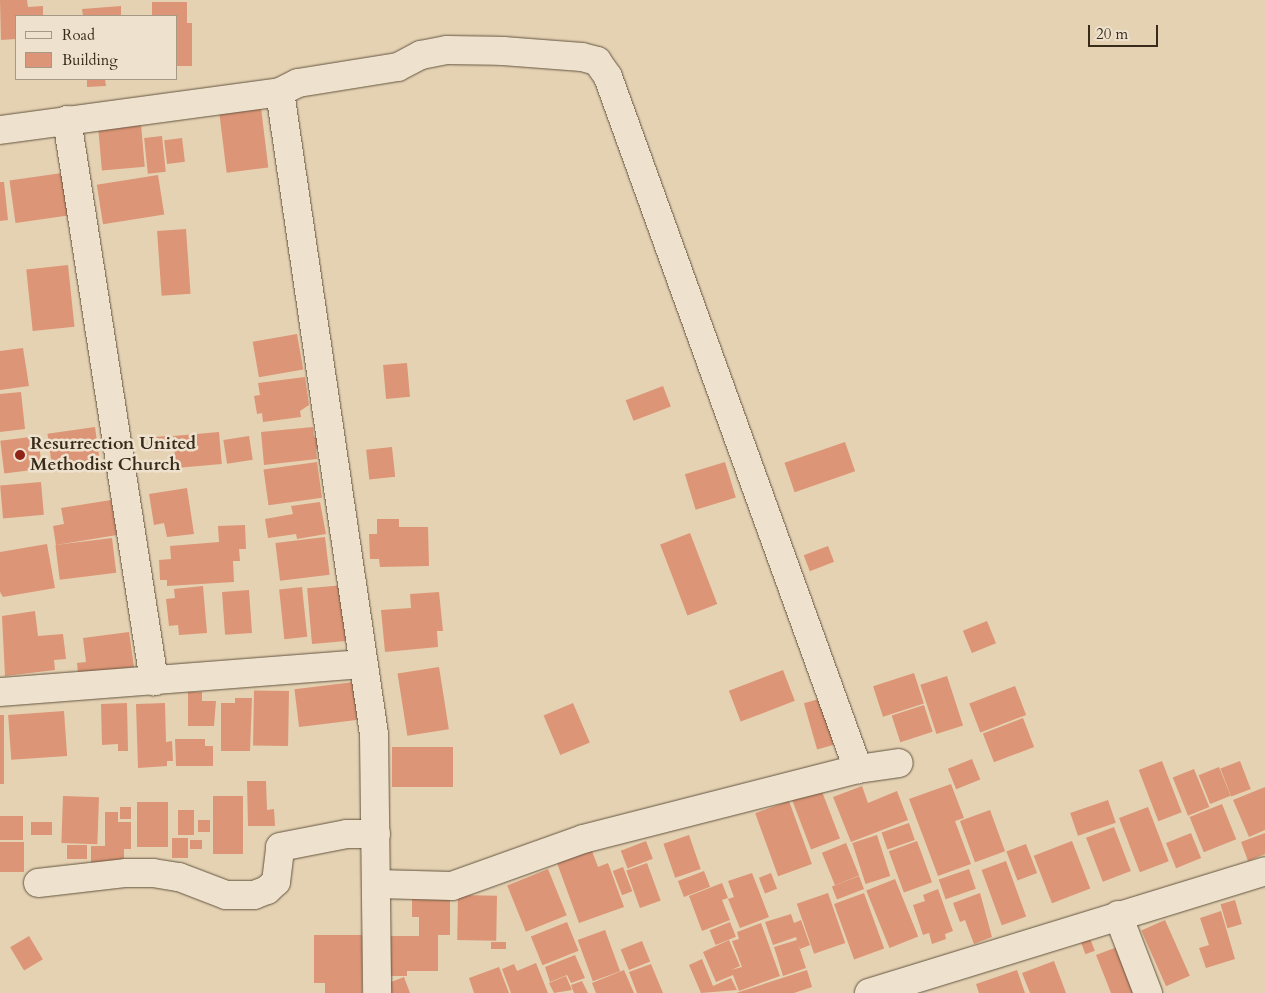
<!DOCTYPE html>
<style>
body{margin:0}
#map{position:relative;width:1265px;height:993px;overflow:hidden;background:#e5d2b3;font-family:Cardo,serif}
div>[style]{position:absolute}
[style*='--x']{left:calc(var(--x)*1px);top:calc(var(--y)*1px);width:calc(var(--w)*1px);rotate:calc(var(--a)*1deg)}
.building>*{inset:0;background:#dc9576;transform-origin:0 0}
.roads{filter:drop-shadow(0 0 1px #645540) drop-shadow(0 0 1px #645540)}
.minor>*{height:28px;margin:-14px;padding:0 14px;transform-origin:14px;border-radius:14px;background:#eee2ce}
.dots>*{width:14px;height:14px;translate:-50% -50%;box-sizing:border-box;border:2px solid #eee2ce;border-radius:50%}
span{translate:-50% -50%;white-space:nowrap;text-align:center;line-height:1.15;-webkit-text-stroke:5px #eee2ce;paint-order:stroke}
.poi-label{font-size:18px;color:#392b19;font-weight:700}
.left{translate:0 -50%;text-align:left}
.legend{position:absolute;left:15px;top:15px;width:162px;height:65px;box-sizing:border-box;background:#eee2ce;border:1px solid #a69986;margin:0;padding:6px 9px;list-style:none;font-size:15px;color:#392b19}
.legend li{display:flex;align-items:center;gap:10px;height:25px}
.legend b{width:25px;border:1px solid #a69986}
.scale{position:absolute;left:1088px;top:25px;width:70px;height:22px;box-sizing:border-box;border:2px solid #392b19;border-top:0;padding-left:6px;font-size:15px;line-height:18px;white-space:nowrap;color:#392b19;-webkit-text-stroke:4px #eee2ce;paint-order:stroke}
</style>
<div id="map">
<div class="building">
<i style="clip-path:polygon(0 0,27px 0,28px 7px,43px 6px,43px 16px,16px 16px,16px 39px,1px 40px)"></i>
<i style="clip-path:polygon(152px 2px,187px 2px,187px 23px,192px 23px,192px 66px,176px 66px,176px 16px,152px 16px)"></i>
<i style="clip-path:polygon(121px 6px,121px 16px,83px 16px,82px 9px)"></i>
<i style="clip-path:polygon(87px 79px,105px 79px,106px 86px,87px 87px)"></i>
<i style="left:261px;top:108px;width:60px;height:42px;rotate:83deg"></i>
<i style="left:141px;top:124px;width:43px;height:43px;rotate:85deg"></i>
<i style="left:162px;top:136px;width:36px;height:18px;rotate:84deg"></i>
<i style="left:182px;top:138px;width:24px;height:18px;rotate:83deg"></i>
<i style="left:62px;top:173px;width:43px;height:53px;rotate:82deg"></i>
<i style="left:158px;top:175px;width:40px;height:62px;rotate:81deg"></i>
<i style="clip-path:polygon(0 182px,4px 182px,8px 220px,0 221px)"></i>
<i style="left:186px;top:229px;width:65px;height:29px;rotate:86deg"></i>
<i style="left:68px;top:265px;width:62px;height:42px;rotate:84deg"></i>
<i style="left:297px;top:334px;width:36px;height:45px;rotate:80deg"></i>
<i style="clip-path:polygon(23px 348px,29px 386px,0 390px,0 351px)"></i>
<i style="left:407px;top:363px;width:34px;height:24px;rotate:85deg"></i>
<i style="clip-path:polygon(305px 377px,309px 405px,300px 411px,301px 417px,263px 422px,262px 413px,257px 414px,254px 396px,260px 395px,258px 383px)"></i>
<i style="left:663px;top:386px;width:22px;height:40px;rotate:69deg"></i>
<i style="clip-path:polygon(21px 392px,25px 429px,0 432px,0 394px)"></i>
<i style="left:95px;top:427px;width:35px;height:48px;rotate:82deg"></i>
<i style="clip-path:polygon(313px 427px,314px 437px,322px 436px,324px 448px,316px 449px,317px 459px,264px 465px,261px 432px)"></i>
<i style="left:219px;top:432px;width:32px;height:46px;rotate:85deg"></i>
<i style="left:38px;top:436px;width:33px;height:38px;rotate:83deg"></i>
<i style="left:167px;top:436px;width:15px;height:14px;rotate:86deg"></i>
<i style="left:249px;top:436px;width:24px;height:26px;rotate:81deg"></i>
<i style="left:845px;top:442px;width:31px;height:64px;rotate:71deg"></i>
<i style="left:392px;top:447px;width:30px;height:26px;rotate:84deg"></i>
<i style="left:317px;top:462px;width:36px;height:54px;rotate:82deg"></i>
<i style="left:725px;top:462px;width:37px;height:42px;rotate:73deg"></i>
<i style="left:41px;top:482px;width:33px;height:41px;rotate:85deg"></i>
<i style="clip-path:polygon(187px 488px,194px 534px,167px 537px,164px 523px,154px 525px,149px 494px)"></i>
<i style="clip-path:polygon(111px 500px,117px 535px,56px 545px,53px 526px,64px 524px,61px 508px)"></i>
<i style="clip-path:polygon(320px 502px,326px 534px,297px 539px,296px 534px,268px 538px,265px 519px,293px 514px,291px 506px)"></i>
<i style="clip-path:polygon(377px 519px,399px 519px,399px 527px,428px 527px,429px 566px,380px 567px,379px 559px,370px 559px,369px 534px,377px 534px)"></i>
<i style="clip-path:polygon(245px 525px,246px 549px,239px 549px,240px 561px,233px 561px,234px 582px,167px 586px,167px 580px,160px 580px,159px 560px,171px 559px,170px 546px,219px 542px,218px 526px)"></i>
<i style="left:690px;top:533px;width:76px;height:32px;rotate:69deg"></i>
<i style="left:325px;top:537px;width:38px;height:50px;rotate:83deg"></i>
<i style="left:112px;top:538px;width:35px;height:57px;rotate:83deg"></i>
<i style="clip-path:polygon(47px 544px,55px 588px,3px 597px,0 592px,0 552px)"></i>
<i style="left:828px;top:546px;width:17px;height:26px;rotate:69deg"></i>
<i style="left:344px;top:585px;width:56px;height:37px;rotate:85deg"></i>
<i style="clip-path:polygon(203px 586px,207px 633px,179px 635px,178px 625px,169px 626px,166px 599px,175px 598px,174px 589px)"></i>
<i style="left:302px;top:587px;width:50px;height:23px;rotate:84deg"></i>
<i style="left:249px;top:590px;width:43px;height:27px;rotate:86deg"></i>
<i style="clip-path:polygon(439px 592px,443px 631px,437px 631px,438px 647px,385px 652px,381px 610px,411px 608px,410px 594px)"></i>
<i style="clip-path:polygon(35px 611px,38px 636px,63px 634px,66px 659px,54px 660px,55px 670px,5px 676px,2px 616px)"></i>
<i style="left:987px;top:621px;width:24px;height:26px;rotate:68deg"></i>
<i style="clip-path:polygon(129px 632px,134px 667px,78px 674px,77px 663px,86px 662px,83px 638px)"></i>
<i style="left:439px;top:667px;width:63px;height:42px;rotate:81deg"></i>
<i style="left:783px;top:670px;width:33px;height:58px;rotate:69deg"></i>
<i style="left:914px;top:673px;width:32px;height:43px;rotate:72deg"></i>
<i style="left:947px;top:676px;width:52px;height:28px;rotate:72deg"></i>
<i style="left:354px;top:682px;width:38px;height:60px;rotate:83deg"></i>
<i style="left:1015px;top:686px;width:31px;height:49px;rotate:69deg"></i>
<i style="left:289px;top:691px;width:55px;height:35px;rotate:91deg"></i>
<i style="clip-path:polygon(188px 692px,202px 692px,202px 701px,216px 701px,214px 726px,188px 726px)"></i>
<i style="left:826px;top:697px;width:48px;height:23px;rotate:74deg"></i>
<i style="clip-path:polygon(235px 698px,252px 698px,250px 751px,221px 751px,221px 703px,235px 703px)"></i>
<i style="clip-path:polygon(127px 703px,128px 751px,118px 751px,118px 744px,102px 745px,101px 704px)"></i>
<i style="clip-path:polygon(165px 703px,166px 742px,172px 741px,173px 761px,167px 761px,167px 766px,138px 768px,136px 704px)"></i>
<i style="left:573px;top:703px;width:43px;height:32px;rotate:67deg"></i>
<i style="left:924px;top:705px;width:28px;height:34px;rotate:72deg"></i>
<i style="left:64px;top:711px;width:45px;height:56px;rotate:86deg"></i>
<i style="left:0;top:715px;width:4px;height:69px"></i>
<i style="left:1023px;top:718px;width:31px;height:43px;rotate:69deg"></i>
<i style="clip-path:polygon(175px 739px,205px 739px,205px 746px,213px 746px,213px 766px,176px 766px)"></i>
<i style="left:392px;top:747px;width:61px;height:40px"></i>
<i style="left:972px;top:759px;width:22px;height:26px;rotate:68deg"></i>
<i style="left:1162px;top:761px;width:55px;height:25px;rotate:69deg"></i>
<i style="left:1240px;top:761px;width:30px;height:21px;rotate:69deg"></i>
<i style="left:1219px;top:767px;width:31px;height:22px;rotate:68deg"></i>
<i style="left:1194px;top:769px;width:41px;height:23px;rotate:68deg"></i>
<i style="clip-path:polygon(247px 781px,266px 781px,267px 810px,274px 809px,275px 826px,248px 826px)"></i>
<i style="clip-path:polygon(951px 784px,964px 818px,955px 821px,971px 864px,938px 876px,909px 799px)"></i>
<i style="clip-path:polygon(862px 786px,868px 803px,897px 791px,908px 820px,851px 842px,833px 797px)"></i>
<i style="clip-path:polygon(1265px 787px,1265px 830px,1249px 837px,1233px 800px)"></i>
<i style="left:821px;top:789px;width:53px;height:31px;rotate:69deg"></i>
<i style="left:63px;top:796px;width:36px;height:47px;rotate:2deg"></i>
<i style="left:213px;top:796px;width:30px;height:58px"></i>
<i style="left:1108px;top:800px;width:24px;height:40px;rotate:71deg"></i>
<i style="left:789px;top:801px;width:67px;height:36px;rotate:70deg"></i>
<i style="left:137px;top:802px;width:31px;height:45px"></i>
<i style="left:1222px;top:804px;width:38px;height:35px;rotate:68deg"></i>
<i style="left:120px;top:807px;width:11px;height:12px"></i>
<i style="left:1148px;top:807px;width:58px;height:31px;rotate:69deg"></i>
<i style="left:178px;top:810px;width:16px;height:25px"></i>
<i style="left:990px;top:810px;width:44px;height:32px;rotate:70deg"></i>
<i style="clip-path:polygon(105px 812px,118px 812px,118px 822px,131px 822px,131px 849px,124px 849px,124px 866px,91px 866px,91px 846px,105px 846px)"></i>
<i style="left:0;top:816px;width:23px;height:24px"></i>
<i style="left:198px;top:820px;width:12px;height:12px"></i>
<i style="left:31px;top:822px;width:21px;height:13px"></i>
<i style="left:909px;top:823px;width:18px;height:29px;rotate:71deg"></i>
<i style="left:1114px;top:827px;width:47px;height:30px;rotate:69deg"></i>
<i style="left:1191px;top:833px;width:27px;height:27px;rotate:68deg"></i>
<i style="clip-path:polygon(1265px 833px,1265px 854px,1248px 861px,1241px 842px)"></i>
<i style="left:689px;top:835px;width:36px;height:27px;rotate:71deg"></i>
<i style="left:877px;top:835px;width:43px;height:26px;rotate:72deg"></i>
<i style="left:172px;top:838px;width:16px;height:20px"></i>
<i style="left:190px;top:840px;width:12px;height:9px"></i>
<i style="left:646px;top:841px;width:19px;height:27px;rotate:69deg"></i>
<i style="left:917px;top:841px;width:44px;height:30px;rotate:70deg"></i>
<i style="left:1072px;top:841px;width:51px;height:41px;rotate:69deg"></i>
<i style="left:0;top:842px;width:24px;height:30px"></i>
<i style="left:846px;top:843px;width:35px;height:26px;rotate:68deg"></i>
<i style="left:1026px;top:844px;width:31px;height:21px;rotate:69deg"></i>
<i style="left:67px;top:845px;width:20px;height:14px"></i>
<i style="clip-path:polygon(592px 851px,598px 867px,608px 863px,624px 907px,579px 923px,557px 863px)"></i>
<i style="left:1006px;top:861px;width:59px;height:26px;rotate:70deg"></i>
<i style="left:647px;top:863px;width:40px;height:22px;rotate:70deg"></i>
<i style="left:623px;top:867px;width:26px;height:11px;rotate:69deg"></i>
<i style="left:548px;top:869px;width:50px;height:44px;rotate:68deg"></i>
<i style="left:969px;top:869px;width:21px;height:32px;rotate:71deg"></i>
<i style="left:704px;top:871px;width:17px;height:28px;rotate:69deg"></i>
<i style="clip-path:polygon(752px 873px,769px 917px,740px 928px,728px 899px,734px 897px,728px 881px)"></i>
<i style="left:771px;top:873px;width:17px;height:13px;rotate:69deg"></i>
<i style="left:859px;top:876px;width:14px;height:29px;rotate:69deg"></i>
<i style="left:895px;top:879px;width:62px;height:31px;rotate:68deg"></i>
<i style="clip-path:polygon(722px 883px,728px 898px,722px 900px,730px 920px,702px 931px,689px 896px)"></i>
<i style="clip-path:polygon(938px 889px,953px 931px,945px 934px,946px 939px,932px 944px,929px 933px,923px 935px,913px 905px,925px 901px,923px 895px)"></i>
<i style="left:828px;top:893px;width:53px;height:33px;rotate:71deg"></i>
<i style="left:864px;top:893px;width:59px;height:32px;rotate:70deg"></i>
<i style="clip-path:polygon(980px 893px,992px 937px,974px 944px,965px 920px,960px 922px,953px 903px)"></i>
<i style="clip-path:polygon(412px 895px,450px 895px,450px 935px,438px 935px,438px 971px,407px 971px,407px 976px,389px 976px,388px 936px,419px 936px,419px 917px,412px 917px)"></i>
<i style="left:458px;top:895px;width:39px;height:45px;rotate:1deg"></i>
<i style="left:1235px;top:900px;width:25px;height:15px;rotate:74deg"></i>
<i style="clip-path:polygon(1221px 911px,1235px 959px,1206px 968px,1199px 948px,1209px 945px,1200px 918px)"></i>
<i style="clip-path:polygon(791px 914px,794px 923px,801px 920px,810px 945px,800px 949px,798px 944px,806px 968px,783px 976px,774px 947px,797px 940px,796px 937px,773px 945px,765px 922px)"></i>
<i style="left:1165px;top:920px;width:61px;height:26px;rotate:66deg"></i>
<i style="left:567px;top:922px;width:31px;height:39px;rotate:68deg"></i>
<i style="left:730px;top:922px;width:16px;height:22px;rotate:68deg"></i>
<i style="clip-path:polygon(761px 923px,780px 976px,739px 991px,733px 975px,716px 982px,703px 952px,729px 940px,740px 966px,731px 970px,742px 967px,732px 941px,739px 939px,737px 932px)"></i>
<i style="left:605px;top:930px;width:44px;height:29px;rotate:70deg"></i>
<i style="left:1088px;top:933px;width:19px;height:10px;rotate:69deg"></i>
<i style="clip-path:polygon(314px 935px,363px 935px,362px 993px,325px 993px,325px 983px,314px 983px)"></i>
<i style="left:29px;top:936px;width:27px;height:22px;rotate:59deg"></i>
<i style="left:642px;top:941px;width:22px;height:23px;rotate:68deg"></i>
<i style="left:491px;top:942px;width:15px;height:7px"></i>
<i style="clip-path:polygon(1120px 946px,1139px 993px,1111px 993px,1096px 955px)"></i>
<i style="clip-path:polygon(575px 955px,585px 978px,571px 983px,567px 975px,550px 982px,545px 967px)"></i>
<i style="clip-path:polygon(702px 959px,713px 986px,731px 978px,737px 990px,701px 993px,689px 965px)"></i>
<i style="clip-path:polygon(1054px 961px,1066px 993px,1030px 993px,1022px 973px)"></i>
<i style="clip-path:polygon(536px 963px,548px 993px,511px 993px,502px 969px,514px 964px,517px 971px)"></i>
<i style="clip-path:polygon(651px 964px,663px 993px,637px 993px,629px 972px)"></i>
<i style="clip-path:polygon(499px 967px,509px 993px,474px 993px,469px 978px)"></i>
<i style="clip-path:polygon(624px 970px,634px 993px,596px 993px,592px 983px)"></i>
<i style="clip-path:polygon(807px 970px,812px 987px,794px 993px,736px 993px)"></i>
<i style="clip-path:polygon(1017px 970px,1025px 993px,979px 993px,976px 984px)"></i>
<i style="clip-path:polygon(566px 976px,572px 990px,554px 993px,549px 983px)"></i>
<i style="clip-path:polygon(404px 977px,410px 993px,386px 993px,383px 985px)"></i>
<i style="clip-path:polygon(582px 981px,588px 993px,574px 993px,571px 985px)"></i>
</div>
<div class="roads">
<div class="minor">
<i style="--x:280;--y:92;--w:649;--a:81.67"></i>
<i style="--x:374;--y:734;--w:259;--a:89.3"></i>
<i style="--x:67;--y:120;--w:568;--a:81.18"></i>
<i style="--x:0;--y:130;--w:283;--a:-7.7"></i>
<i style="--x:280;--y:92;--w:20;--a:-27"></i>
<i style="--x:298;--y:83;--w:101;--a:-9.1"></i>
<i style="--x:398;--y:67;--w:26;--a:-28"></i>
<i style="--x:421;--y:55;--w:26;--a:-11"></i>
<i style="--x:447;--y:50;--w:56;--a:1"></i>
<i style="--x:503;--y:51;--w:79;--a:4.3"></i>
<i style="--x:582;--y:57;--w:16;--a:15"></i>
<i style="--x:597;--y:61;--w:19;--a:55"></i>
<i style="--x:608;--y:77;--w:736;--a:70.14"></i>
<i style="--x:0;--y:692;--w:363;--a:-4.4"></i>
<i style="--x:38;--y:883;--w:89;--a:-6.5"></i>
<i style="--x:126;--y:873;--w:27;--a:0"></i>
<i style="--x:153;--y:873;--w:26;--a:9"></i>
<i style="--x:179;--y:877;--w:50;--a:21"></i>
<i style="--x:226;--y:895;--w:28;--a:0"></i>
<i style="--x:254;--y:895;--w:14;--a:-21"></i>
<i style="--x:267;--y:890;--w:12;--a:-42"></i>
<i style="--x:276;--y:882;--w:35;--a:-83"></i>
<i style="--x:280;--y:847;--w:68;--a:-11"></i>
<i style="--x:347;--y:834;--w:29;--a:0"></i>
<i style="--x:377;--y:884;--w:75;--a:1.5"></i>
<i style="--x:452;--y:886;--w:139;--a:-19.7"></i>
<i style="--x:583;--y:839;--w:284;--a:-14.3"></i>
<i style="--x:858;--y:769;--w:41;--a:-8.3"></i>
<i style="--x:1118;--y:915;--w:84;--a:69"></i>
<i style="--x:869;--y:993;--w:414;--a:-17.1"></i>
</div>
</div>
<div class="dots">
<i style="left:20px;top:455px;background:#8f2418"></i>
</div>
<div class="poi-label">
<span class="left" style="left:30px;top:455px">Resurrection United<br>Methodist Church</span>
</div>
<ul class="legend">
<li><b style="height:6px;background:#eee2ce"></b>Road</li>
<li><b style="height:14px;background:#dc9576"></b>Building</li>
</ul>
<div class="scale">20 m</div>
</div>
